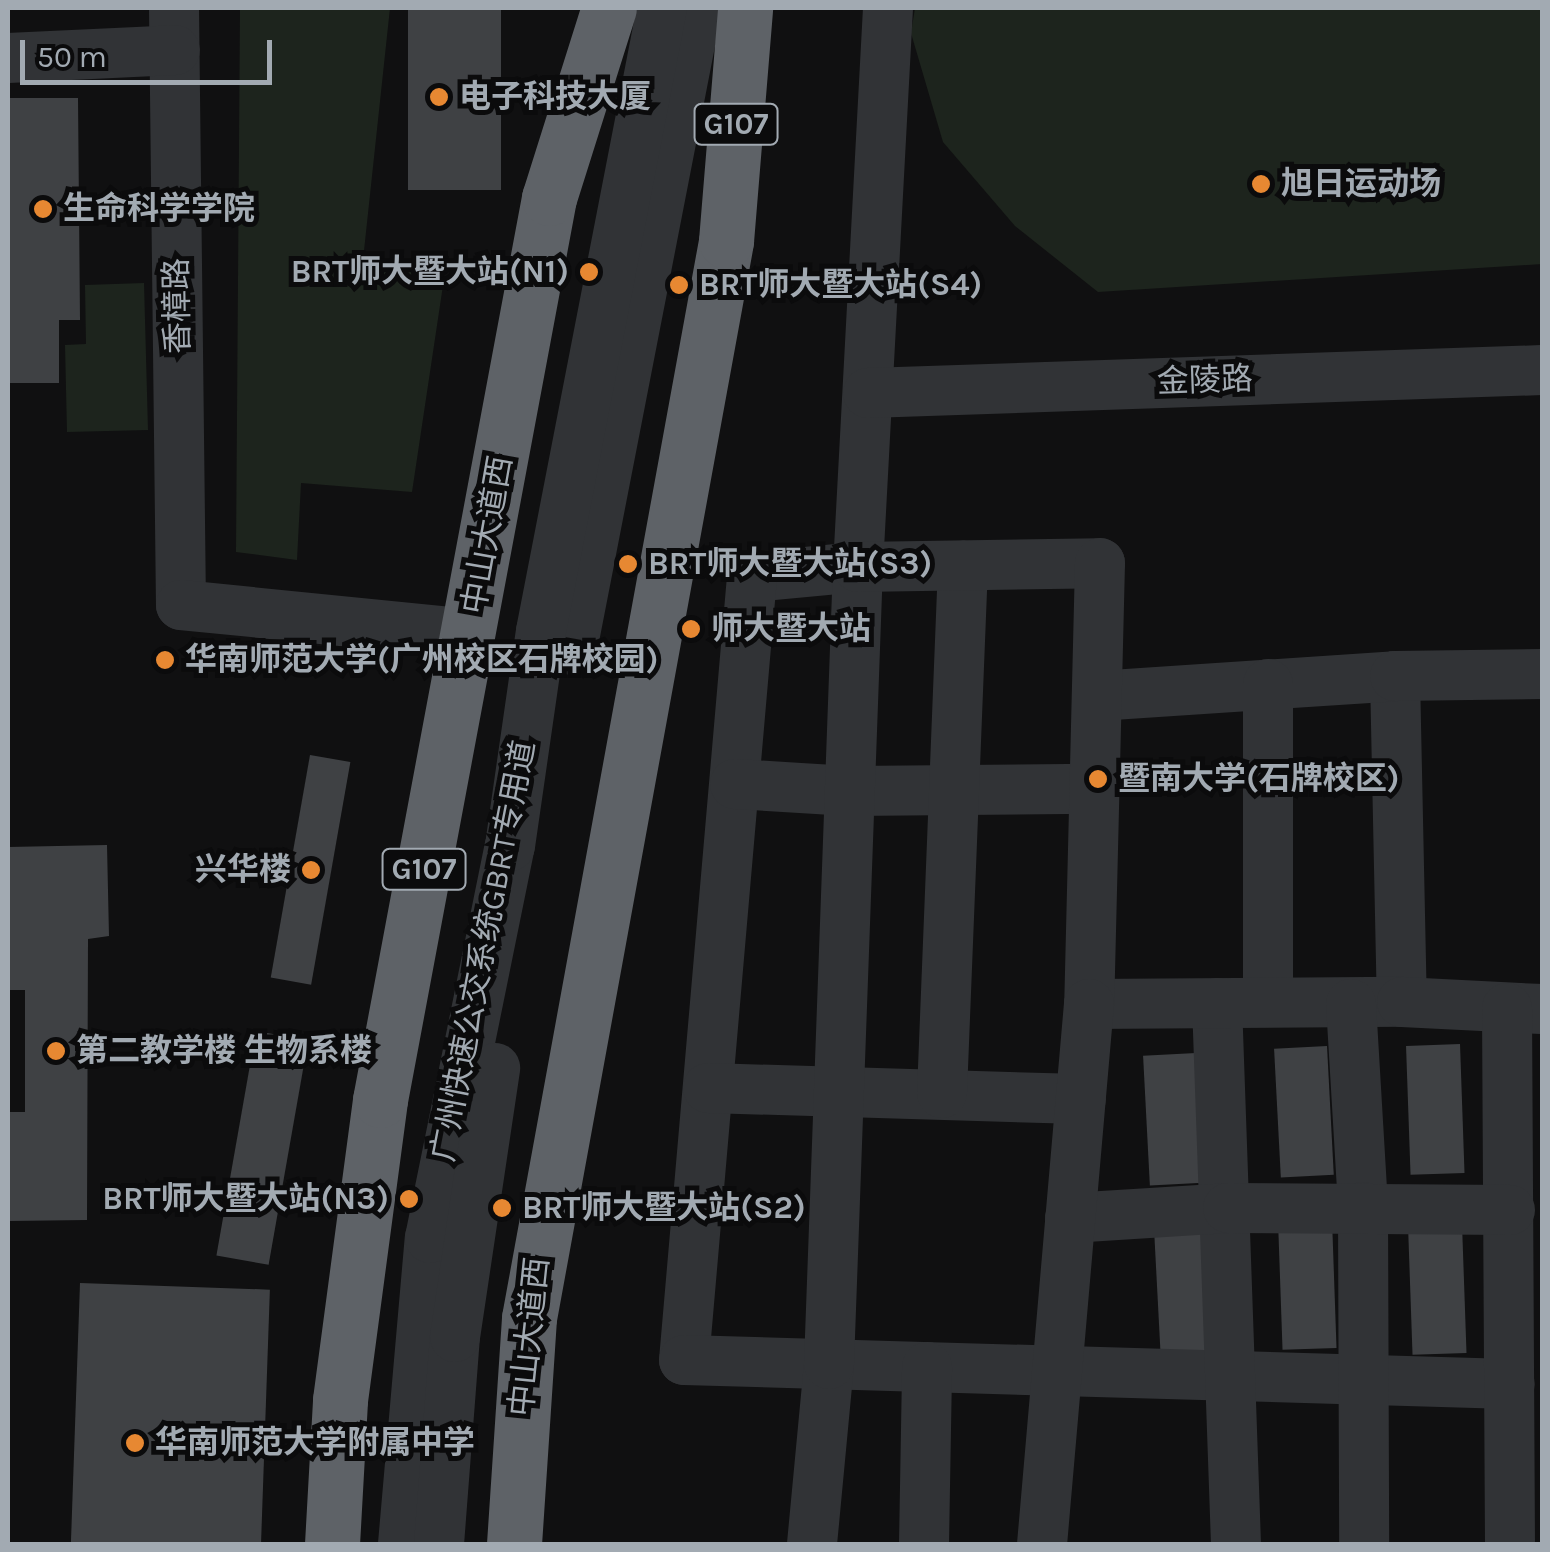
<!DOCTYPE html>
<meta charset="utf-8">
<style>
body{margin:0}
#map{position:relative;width:1550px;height:1552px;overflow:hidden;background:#101011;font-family:Karla,"Noto Sans SC",sans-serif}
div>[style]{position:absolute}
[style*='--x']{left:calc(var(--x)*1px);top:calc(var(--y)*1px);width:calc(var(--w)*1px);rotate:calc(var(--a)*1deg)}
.green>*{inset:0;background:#1d241d}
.building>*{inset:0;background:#3f4144;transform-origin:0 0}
.minor>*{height:50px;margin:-25px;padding:0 25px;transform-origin:25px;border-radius:25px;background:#313336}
.highway>*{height:55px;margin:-27.5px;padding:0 27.5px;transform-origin:27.5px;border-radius:27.5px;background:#5e6267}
.dots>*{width:28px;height:28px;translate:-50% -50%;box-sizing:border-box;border:5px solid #0b0b0c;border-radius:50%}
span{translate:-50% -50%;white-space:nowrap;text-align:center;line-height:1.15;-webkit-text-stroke:10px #0b0b0c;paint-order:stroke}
.shield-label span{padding:2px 8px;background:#0b0b0c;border:2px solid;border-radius:8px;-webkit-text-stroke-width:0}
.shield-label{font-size:30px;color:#a2aab2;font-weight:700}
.poi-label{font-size:32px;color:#a2aab2;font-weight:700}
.left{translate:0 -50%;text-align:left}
.right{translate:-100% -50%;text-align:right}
.street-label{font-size:32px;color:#a2aab2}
.frame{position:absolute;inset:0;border:10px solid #a2aab2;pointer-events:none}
.scale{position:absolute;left:20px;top:40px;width:252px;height:45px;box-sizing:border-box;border:5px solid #a2aab2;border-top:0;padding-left:12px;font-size:30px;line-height:35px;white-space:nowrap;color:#a2aab2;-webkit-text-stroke:8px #0b0b0c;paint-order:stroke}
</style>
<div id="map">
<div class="green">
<i style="clip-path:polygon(240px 8px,390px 8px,363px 260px,445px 272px,412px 492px,301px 483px,297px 560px,236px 552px)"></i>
<i style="clip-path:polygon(915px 8px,1542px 8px,1542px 264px,1098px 292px,1015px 226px,943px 142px,911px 33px)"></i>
<i style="clip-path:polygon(144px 283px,148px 430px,67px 432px,65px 345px,86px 344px,85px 285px)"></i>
</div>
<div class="building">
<i style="left:408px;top:8px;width:93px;height:182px"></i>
<i style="clip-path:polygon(8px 98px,78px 98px,80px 320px,59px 320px,59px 383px,8px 383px)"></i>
<i style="left:310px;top:755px;width:41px;height:226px;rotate:10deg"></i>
<i style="clip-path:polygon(107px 845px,109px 936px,88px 939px,87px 1220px,8px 1221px,8px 1112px,25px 1112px,25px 990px,8px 990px,8px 847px)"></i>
<i style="left:256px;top:1031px;width:53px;height:228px;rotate:10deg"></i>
<i style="left:1460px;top:1044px;width:129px;height:54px;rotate:88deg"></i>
<i style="left:1327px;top:1046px;width:129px;height:53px;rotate:87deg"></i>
<i style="left:1196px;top:1053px;width:130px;height:53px;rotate:87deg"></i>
<i style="left:1332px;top:1219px;width:129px;height:54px;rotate:88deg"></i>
<i style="left:1462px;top:1224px;width:129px;height:54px;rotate:88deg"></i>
<i style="left:1207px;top:1227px;width:129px;height:53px;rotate:87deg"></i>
<i style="left:80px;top:1283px;width:190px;height:261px;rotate:2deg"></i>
</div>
<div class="minor">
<i style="--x:174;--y:8;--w:597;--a:89.33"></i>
<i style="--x:181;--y:605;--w:290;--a:5.7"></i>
<i style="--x:888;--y:8;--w:560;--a:93.07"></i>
<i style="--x:858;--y:567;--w:106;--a:174.6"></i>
<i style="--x:752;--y:577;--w:786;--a:94.96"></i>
<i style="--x:684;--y:1360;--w:826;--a:1.66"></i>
<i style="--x:8;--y:58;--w:167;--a:-2.7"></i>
<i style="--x:868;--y:393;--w:674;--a:-1.95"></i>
<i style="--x:572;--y:650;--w:654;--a:-78.98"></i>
<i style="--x:1395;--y:676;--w:326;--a:88.8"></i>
<i style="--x:1097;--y:696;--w:299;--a:-3.8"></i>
<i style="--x:1395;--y:676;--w:147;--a:-0.8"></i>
<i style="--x:735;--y:784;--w:115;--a:3.5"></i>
<i style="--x:850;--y:791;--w:244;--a:-0.5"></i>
<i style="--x:1268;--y:1001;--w:317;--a:-90"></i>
<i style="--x:1217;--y:1003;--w:541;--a:87.99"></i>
<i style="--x:1089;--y:1004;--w:313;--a:-0.4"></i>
<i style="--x:1402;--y:1002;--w:140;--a:2.9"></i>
<i style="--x:1351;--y:1004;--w:203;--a:86.6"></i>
<i style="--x:1363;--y:1207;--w:337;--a:89.8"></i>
<i style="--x:1507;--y:1008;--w:536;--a:89.68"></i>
<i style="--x:708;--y:1088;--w:373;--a:1.7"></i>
<i style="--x:942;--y:1093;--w:528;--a:-87.72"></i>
<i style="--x:1070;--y:1218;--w:158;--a:-3.6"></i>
<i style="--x:1228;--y:1208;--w:282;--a:0.4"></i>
<i style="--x:403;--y:1544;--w:307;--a:-85"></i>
<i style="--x:430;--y:1238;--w:400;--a:-78.5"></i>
<i style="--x:510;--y:846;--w:217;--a:-81.8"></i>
<i style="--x:541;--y:631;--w:635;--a:-79.01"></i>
<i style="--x:439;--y:1544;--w:208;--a:-85.6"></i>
<i style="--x:455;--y:1337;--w:272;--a:-81.5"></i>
<i style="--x:812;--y:1544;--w:181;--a:-84.6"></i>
<i style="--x:829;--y:1364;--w:798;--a:-87.92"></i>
<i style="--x:858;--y:567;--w:242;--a:-0.9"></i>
<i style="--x:1100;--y:563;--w:441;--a:91.4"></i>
<i style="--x:1089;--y:1004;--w:542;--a:94.97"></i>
<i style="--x:924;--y:1544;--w:177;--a:-89"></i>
</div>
<div class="highway">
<i style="--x:332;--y:1544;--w:144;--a:-86.8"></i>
<i style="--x:340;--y:1400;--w:303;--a:-82.4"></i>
<i style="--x:380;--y:1100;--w:918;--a:-79.39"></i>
<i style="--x:549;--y:198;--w:199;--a:-72.5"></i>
<i style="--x:514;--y:1544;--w:226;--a:-86.2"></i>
<i style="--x:529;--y:1318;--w:1095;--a:-79.63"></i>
<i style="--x:726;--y:241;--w:234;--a:-85.3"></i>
</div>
<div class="dots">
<i style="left:439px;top:97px;background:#e78832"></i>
<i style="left:1261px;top:184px;background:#e78832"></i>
<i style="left:43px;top:209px;background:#e78832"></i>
<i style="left:589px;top:272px;background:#e78832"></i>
<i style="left:679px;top:285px;background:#e78832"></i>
<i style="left:628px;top:564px;background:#e78832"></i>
<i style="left:691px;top:629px;background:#e78832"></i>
<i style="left:165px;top:660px;background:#e78832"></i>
<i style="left:1098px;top:779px;background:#e78832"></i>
<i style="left:311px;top:870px;background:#e78832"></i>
<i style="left:56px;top:1051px;background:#e78832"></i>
<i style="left:409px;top:1199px;background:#e78832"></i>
<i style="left:502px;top:1208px;background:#e78832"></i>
<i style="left:135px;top:1443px;background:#e78832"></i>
</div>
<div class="shield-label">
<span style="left:736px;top:124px">G107</span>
<span style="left:424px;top:869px">G107</span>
</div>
<div class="poi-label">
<span class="left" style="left:459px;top:97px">电子科技大厦</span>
<span class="left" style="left:1281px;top:184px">旭日运动场</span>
<span class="left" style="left:63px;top:209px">生命科学学院</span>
<span class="right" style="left:569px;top:272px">BRT师大暨大站(N1)</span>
<span class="left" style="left:699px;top:285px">BRT师大暨大站(S4)</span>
<span class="left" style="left:648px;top:564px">BRT师大暨大站(S3)</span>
<span class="left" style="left:711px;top:629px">师大暨大站</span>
<span class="left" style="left:185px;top:660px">华南师范大学(广州校区石牌校园)</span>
<span class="left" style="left:1118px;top:779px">暨南大学(石牌校区)</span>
<span class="right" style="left:291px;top:870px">兴华楼</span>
<span class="left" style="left:76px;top:1051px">第二教学楼 生物系楼</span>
<span class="right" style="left:389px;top:1199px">BRT师大暨大站(N3)</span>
<span class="left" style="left:522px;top:1208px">BRT师大暨大站(S2)</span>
<span class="left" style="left:155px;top:1443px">华南师范大学附属中学</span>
</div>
<div class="street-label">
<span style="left:178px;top:306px;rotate:-91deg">香樟路</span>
<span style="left:1205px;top:381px;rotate:-2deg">金陵路</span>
<span style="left:488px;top:535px;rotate:-80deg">中山大道西</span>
<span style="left:484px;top:951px;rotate:-79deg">广州快速公交系统GBRT专用道</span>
<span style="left:530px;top:1337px;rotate:-84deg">中山大道西</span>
</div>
<div class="frame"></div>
<div class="scale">50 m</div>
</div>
